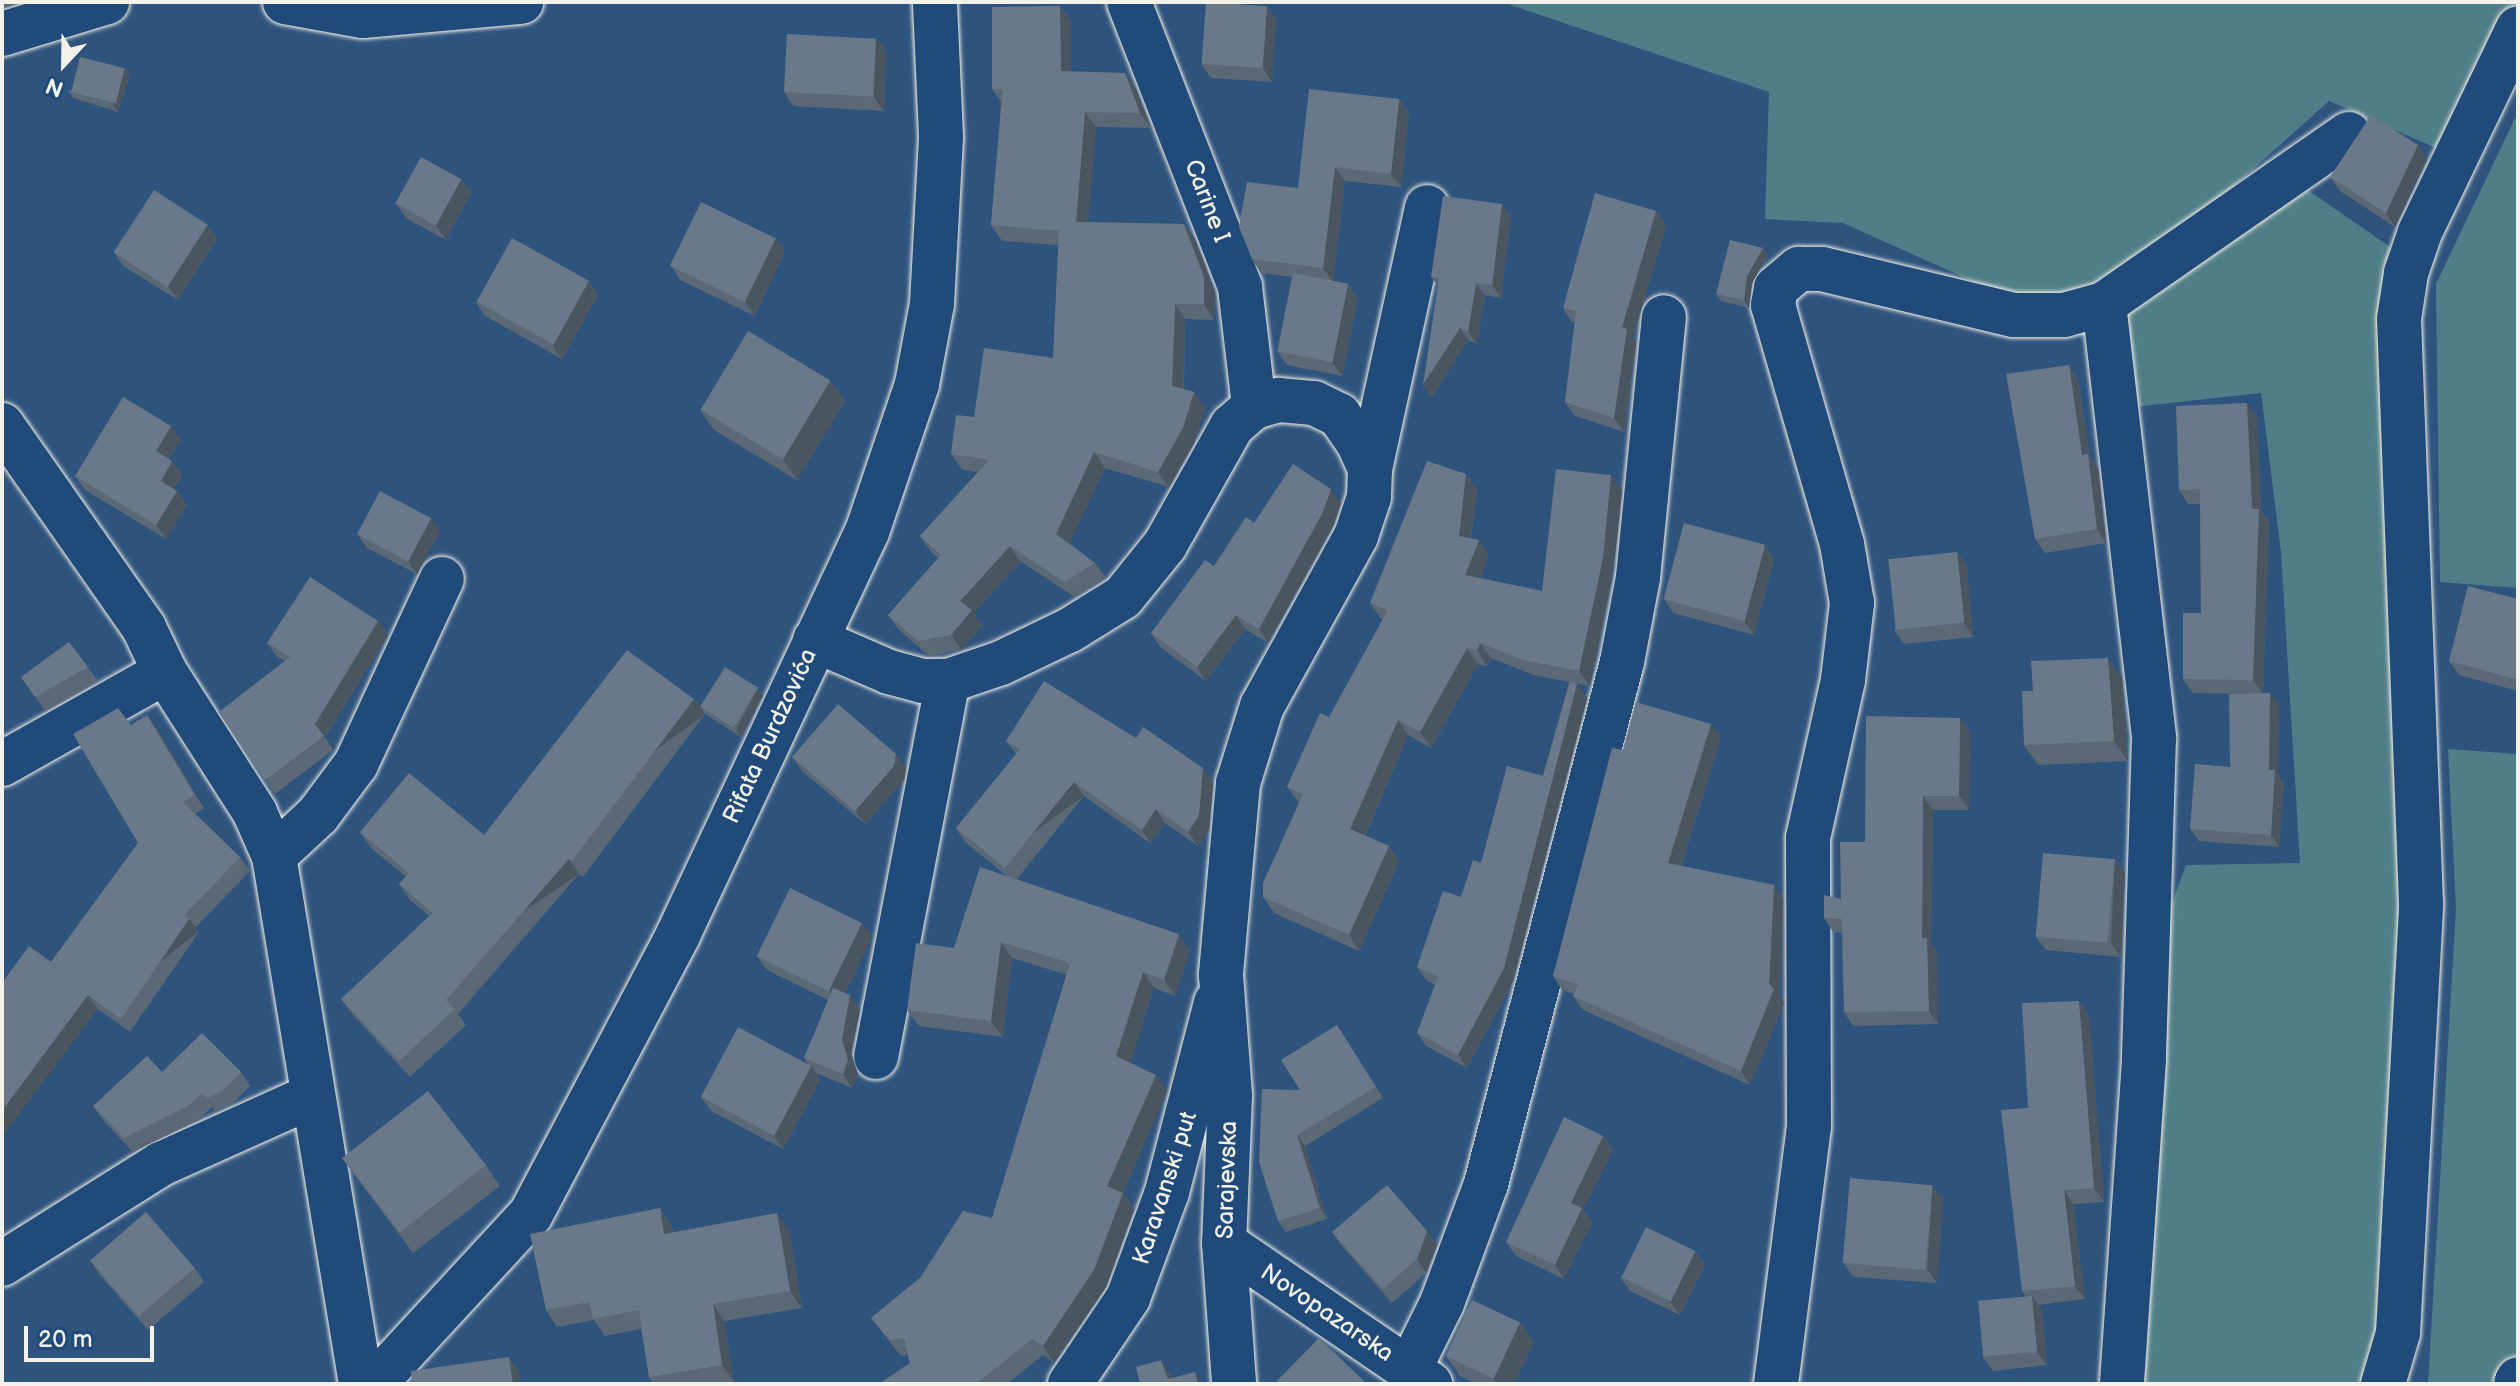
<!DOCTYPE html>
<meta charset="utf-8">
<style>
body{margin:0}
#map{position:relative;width:2520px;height:1386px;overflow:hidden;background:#2e537d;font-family:"Balsamiq Sans",sans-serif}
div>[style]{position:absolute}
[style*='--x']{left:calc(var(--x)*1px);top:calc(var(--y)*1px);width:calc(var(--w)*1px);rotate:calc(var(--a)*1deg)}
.green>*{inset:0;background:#507e88}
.roads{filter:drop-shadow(0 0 2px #f4f1e8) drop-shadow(0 0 2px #f4f1e8)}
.minor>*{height:44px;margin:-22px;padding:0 22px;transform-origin:22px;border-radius:22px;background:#1f4a7a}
.tertiary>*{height:44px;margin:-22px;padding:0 22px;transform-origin:22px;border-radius:22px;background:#1f4a7a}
.wall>*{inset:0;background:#5b6876}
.shaded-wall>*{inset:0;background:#4a5560;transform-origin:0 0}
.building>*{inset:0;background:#6a7989;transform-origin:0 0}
span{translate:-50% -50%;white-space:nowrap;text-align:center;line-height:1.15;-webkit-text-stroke:6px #1f4a7a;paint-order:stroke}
.street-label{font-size:24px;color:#f4f1e8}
.frame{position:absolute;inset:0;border:4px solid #f4f1e8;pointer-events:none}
.north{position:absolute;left:24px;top:24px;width:80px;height:80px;-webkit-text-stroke:6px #1f4a7a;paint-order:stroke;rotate:202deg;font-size:22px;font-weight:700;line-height:32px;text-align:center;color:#f4f1e8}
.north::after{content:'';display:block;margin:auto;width:28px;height:36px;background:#f4f1e8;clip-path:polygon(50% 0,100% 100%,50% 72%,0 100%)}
.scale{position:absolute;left:24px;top:1326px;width:130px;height:36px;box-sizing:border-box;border:4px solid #f4f1e8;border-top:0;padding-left:10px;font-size:24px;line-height:28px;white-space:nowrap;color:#f4f1e8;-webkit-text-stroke:6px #1f4a7a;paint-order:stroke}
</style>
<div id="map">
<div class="green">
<i style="clip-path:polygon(1502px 2px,2518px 2px,2518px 36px,2454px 156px,2329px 101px,2104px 302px,2010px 298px,1843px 223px,1765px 219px,1769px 92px)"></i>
<i style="clip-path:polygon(2518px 112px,2518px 588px,2440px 582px,2436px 284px)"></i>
<i style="clip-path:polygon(2292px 179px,2393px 249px,2407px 910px,2388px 1266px,2368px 1384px,2139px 1384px,2168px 914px,2186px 865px,2300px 863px,2281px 552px,2261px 393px,2124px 408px,2111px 329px)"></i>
<i style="clip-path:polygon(2448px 749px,2518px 754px,2518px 1359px,2511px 1384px,2428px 1384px,2456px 908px)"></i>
</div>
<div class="roads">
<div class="minor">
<i style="--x:285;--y:2;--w:79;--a:10.2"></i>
<i style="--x:363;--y:16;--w:159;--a:-5.1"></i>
<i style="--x:1129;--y:2;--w:306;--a:68.7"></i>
<i style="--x:1240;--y:287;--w:121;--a:83.3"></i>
<i style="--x:2;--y:34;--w:110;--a:-16.9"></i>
<i style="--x:2104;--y:304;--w:298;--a:-34.8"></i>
<i style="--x:2;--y:425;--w:248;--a:55"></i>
<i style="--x:144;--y:628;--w:49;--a:64.5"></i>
<i style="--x:165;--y:672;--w:167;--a:57.4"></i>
<i style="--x:255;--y:813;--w:47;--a:66.2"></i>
<i style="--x:274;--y:856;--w:535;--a:80.64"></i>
<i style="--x:1370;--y:469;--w:268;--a:-77.7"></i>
<i style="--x:2;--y:764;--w:187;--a:-29.4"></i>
<i style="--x:274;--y:856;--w:60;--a:-43"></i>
<i style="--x:318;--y:815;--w:64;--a:-53.3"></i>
<i style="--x:356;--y:764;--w:204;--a:-65.1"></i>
<i style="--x:876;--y:1057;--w:383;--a:-79.2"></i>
<i style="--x:1224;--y:1243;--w:250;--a:34.4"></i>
<i style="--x:2;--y:1264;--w:188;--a:-32.2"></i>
<i style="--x:161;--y:1164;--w:166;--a:-24.2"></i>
<i style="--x:1410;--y:1368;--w:72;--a:-63.8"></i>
<i style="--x:1442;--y:1303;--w:127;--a:-69.7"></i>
<i style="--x:1486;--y:1184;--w:539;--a:-75.4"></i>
<i style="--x:1622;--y:662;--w:86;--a:-79.3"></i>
<i style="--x:1638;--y:577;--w:261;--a:-84.3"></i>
<i style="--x:1070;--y:1384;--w:104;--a:-56"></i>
<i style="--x:1128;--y:1298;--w:113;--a:-69.8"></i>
<i style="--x:1167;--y:1192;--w:196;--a:-75.5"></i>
<i style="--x:1776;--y:1384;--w:260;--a:-82.7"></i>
<i style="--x:1809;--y:1126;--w:288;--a:-90.2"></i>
<i style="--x:1808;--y:838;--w:162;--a:-77.5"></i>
<i style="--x:1843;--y:680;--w:78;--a:-83.3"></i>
<i style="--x:1852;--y:603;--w:60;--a:-99.6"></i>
<i style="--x:1842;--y:544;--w:249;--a:-106.1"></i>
<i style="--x:1773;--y:305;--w:17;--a:-80"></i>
<i style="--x:1776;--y:288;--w:30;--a:-40"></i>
<i style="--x:1799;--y:269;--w:23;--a:0"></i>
<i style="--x:1822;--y:269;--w:197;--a:13.5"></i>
<i style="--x:2014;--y:315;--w:50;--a:0"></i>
<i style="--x:2064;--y:315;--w:41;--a:-15.4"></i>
<i style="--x:2104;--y:304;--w:437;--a:83.4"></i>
<i style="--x:2154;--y:738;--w:322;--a:91.8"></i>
<i style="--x:2144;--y:1060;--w:325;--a:93.9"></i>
<i style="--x:2383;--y:1384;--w:53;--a:-73.6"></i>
<i style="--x:2398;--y:1333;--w:430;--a:-86.9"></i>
<i style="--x:2421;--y:904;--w:585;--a:-92.15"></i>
<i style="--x:2399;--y:319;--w:47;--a:-81.3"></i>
<i style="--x:2406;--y:273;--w:43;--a:-71.1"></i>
<i style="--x:2420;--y:232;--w:226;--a:-64.3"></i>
<i style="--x:2516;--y:1384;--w:5;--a:-68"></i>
</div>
<div class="tertiary">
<i style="--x:815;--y:640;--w:81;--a:23.4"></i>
<i style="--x:889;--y:672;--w:34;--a:15"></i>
<i style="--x:922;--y:681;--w:26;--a:0"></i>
<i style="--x:948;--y:681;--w:56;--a:-18.8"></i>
<i style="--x:1001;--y:663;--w:76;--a:-25.6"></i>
<i style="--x:1070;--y:630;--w:62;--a:-31.9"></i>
<i style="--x:1123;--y:597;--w:67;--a:-51.1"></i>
<i style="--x:1165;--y:545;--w:137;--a:-60.6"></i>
<i style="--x:1232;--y:426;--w:29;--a:-41"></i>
<i style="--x:1254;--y:407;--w:26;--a:-16"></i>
<i style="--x:1279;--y:400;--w:35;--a:5"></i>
<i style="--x:1314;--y:403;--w:28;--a:26"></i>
<i style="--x:1339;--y:415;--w:33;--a:55"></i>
<i style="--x:1358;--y:442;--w:30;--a:66"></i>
<i style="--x:1370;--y:469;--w:28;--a:92"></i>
<i style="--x:1369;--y:497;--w:41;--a:108.4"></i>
<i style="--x:1356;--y:536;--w:194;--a:118.9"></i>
<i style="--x:1262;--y:706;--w:81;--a:107.3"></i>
<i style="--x:1238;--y:783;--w:193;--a:95.1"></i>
<i style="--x:1221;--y:975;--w:121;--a:85.7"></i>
<i style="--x:1230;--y:1096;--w:147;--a:92.3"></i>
<i style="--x:1224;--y:1243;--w:141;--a:85.9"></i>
<i style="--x:374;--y:1384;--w:231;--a:-47.3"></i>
<i style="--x:531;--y:1214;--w:315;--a:-62.2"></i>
<i style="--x:678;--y:935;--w:445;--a:-64.9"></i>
<i style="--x:867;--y:532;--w:156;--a:-71.3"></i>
<i style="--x:917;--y:384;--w:81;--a:-79.4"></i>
<i style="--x:932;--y:304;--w:168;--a:-86.9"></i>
<i style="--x:941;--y:136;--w:134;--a:-92.6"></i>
</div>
</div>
<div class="wall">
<i style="clip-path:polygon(2px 2px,22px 2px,2px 8px)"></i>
<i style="clip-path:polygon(1060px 6px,1071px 22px,1071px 72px,1125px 73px,1136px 89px,1151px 128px,1096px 127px,1088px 222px,1184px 224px,1195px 239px,1215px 292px,1214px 320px,1185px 319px,1184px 389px,1194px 392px,1205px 408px,1194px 443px,1169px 487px,1105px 468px,1069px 543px,1095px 563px,1106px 578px,1075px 597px,1020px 561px,974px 613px,982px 626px,961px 650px,929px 656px,899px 630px,888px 615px,938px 558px,931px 552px,920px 536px,978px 472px,962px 470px,951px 454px,974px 417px,1053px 358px,1059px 245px,1002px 241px,991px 225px,1001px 102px,992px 89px)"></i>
<i style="clip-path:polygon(1267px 6px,1276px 20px,1272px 82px,1211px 78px,1201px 64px)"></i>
<i style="clip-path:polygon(876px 38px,886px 52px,884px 111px,793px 106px,784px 92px)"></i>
<i style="clip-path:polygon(125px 68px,130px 75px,118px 112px,73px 98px,68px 91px)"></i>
<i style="clip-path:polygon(1399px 99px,1409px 113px,1401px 187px,1345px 181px,1333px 281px,1348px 284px,1358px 298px,1342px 376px,1287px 365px,1277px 351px,1292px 277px,1261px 273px,1252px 259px,1298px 188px)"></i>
<i style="clip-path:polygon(2418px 145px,2427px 159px,2395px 227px,2340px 191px,2330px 177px)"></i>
<i style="clip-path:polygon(461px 179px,471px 192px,446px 240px,406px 218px,396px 204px)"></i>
<i style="clip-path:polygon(1656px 211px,1666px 225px,1633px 338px,1636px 343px,1624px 432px,1575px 416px,1565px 402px,1575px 322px,1572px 322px,1563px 308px)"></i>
<i style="clip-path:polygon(1511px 216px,1501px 298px,1485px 295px,1477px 344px,1468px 340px,1432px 397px,1438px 286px,1431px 277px)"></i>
<i style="clip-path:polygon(207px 225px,217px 238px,178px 300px,123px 266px,114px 252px)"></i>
<i style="clip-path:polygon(776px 238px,785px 251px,755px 316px,680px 280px,671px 266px)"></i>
<i style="clip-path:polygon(1763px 248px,1768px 255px,1752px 283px,1749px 308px,1721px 301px,1716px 294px)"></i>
<i style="clip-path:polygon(589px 281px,598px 295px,562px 359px,485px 316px,476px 302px)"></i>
<i style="clip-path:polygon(2069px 365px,2078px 379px,2090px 457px,2098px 468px,2106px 543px,2045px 553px,2035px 539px)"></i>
<i style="clip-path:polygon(830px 381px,845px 401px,797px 480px,714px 430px,700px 410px)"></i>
<i style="clip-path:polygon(2257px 417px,2261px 511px,2269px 523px,2263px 693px,2270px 693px,2279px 706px,2278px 774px,2284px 783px,2279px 847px,2199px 841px,2190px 829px,2230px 767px,2249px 694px,2193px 693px,2183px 679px,2201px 613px,2200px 504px,2188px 504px,2179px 490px)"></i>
<i style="clip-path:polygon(171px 426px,181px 440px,169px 459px,182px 475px,174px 489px,177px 491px,187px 505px,166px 539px,85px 490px,75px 476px)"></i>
<i style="clip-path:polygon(1477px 490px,1471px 539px,1479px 540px,1489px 556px,1480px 578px,1542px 591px,1622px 490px,1613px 573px,1590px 686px,1572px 683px,1577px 684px,1587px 698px,1513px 981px,1467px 1068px,1426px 1046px,1417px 1033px,1435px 985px,1427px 981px,1417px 967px,1481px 863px,1543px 776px,1569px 682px,1533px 675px,1491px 658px,1487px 666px,1478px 664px,1431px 748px,1408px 735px,1365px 836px,1389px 846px,1399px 862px,1359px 951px,1274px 913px,1263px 897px,1299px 803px,1287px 787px,1329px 717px,1383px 619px,1380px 618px,1370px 603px)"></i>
<i style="clip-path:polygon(1341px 503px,1333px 526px,1268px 643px,1245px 629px,1206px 681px,1160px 647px,1151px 633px,1254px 523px)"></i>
<i style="clip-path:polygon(440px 531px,417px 574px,367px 548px,358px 535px)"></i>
<i style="clip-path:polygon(1765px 545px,1774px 559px,1754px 635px,1673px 613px,1664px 599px)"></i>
<i style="clip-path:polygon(1957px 552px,1967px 566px,1973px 637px,1904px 644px,1894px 630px)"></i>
<i style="clip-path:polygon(2518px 599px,2518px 691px,2459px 675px,2449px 661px)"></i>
<i style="clip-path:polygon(388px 635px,325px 737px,333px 750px,275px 794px,219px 712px,285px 661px,277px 657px,267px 643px)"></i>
<i style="clip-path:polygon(69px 642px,98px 681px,45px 711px,21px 677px)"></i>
<i style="clip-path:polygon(2122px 678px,2128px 761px,2038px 765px,2024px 745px,2033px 691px)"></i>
<i style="clip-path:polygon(758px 688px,763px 695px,741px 737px,705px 714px,583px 877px,579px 874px,458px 1014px,466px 1025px,410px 1077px,352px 1014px,341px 999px,429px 916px,410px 900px,399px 884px,406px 877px,371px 848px,360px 832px,484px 835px,694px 699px,700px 707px)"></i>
<i style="clip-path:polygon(1960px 718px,1970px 732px,1969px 810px,1933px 810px,1931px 944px,1937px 952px,1938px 1024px,1853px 1026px,1844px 1012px,1842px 933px,1833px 932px,1824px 918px,1841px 899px,1865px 842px)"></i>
<i style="clip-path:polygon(1711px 724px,1721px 738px,1681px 866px,1774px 885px,1783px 899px,1779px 996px,1784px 1003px,1750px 1085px,1583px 1010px,1573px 996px,1574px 994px,1562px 990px,1553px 976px,1623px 750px)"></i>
<i style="clip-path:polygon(131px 725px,157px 729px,204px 808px,195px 814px,240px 857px,250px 871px,195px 928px,199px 932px,130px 1032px,98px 1009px,51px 962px,138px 843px)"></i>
<i style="clip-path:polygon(1136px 738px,1213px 782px,1209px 830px,1198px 846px,1165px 823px,1151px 844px,1084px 796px,1017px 879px,1190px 950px,1175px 996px,1154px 988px,1130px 1063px,1167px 1091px,1123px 1193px,1134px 1209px,1106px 1287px,1054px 1363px,1043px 1355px,1007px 1384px,879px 1384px,910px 1363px,908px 1355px,901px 1356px,871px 1318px,992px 1218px,1067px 975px,1012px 958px,1003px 1037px,919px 1026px,907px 1010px,1008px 877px,965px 842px,956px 828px,1016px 754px,1006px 741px)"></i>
<i style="clip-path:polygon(792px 757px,906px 768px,904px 780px,865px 824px,802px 771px)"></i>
<i style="clip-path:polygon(2115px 859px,2125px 873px,2121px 957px,2046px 950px,2036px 937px)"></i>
<i style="clip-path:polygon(862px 923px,872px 937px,845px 993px,860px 1009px,851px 1053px,858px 1074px,852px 1088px,816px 1073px,820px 1080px,783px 1149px,711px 1111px,701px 1097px,808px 1064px,804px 1058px,828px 1000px,767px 970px,757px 956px)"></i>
<i style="clip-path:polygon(2089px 1015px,2104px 1202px,2073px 1204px,2085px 1299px,2038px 1305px,2042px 1310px,2047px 1365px,1993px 1371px,1983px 1357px,2026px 1297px,2022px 1291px,2028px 1108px)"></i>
<i style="clip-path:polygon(1337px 1025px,1383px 1098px,1305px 1146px,1327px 1219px,1286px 1232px,1278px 1221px,1300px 1090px)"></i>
<i style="clip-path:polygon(162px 1072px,241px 1072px,250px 1086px,231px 1105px,216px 1112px,212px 1107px,198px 1120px,133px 1152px,103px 1120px,93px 1106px)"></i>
<i style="clip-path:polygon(1603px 1136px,1613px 1150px,1583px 1210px,1592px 1222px,1564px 1279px,1516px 1256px,1506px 1242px)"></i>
<i style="clip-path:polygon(342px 1158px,486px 1165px,500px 1186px,413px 1253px)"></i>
<i style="clip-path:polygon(1943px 1199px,1937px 1283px,1853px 1277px,1844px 1263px)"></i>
<i style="clip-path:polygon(660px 1208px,671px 1225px,673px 1232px,789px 1230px,802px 1308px,724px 1321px,734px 1382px,722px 1384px,654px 1384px,649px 1377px,641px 1329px,605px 1336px,594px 1320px,557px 1327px,546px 1310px)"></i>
<i style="clip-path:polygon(1427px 1231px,1437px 1245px,1426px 1273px,1392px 1303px,1342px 1246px,1332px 1232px)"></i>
<i style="clip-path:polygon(1695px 1251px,1705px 1265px,1680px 1315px,1630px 1291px,1620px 1277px)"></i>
<i style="clip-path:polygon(90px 1260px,195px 1268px,204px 1282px,148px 1330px,99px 1274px)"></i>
<i style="clip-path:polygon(1520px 1322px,1534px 1342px,1514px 1384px,1477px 1384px,1460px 1376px,1446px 1356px)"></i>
</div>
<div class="shaded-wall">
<i style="clip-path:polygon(1060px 6px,1071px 22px,1071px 87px,1061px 71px)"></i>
<i style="clip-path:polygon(1267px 6px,1276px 20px,1272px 82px,1263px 68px)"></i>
<i style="clip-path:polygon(876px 38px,886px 52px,884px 111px,874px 97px)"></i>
<i style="clip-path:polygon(125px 68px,130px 75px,118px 112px,113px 105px)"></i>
<i style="clip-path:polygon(1125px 73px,1136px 89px,1151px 128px,1140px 113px)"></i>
<i style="clip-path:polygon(1399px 99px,1409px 113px,1401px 187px,1391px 174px)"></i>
<i style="clip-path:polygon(1085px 112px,1096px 127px,1087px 237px,1076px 222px)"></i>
<i style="clip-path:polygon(2418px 145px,2427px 159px,2395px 227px,2386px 213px)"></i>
<i style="clip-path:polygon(1335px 167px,1345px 181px,1333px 282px,1323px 268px)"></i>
<i style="clip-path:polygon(461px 179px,471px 192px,446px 240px,436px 226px)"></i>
<i style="clip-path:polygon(1502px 204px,1511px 216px,1501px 298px,1492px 285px)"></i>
<i style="clip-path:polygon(1656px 211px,1666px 225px,1633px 338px,1636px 343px,1624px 432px,1614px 418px,1622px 327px)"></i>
<i style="clip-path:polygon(1184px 224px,1195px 239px,1215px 292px,1214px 320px,1204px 304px)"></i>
<i style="clip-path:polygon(207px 225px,217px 238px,178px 300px,168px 286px)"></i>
<i style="clip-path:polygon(776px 238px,785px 251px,755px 316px,745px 302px)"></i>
<i style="clip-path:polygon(1763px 248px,1768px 255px,1752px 283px,1749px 308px,1744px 300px,1747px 276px)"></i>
<i style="clip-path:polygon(589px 281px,598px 295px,562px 359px,553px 346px)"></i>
<i style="clip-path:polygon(1476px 283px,1485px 295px,1477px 344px,1468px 332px)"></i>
<i style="clip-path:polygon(1348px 284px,1358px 298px,1342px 376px,1332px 362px)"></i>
<i style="clip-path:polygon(1175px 304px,1185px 319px,1183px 401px,1172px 386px)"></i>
<i style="clip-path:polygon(1460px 328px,1468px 340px,1432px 397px,1423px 385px)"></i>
<i style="clip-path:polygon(2069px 365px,2078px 379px,2090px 457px,2098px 468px,2106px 543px,2097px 529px,2082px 455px)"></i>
<i style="clip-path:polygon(830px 381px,845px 401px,797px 480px,783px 460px)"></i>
<i style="clip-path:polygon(1194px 392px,1205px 408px,1194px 443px,1169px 487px,1158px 472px)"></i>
<i style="clip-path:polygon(2247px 403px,2257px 417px,2261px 511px,2269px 523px,2263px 694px,2253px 680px,2252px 509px)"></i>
<i style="clip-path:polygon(171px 426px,181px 440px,165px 465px,156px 451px)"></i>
<i style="clip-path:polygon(1094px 452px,1105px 468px,1067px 549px,1056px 534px)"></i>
<i style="clip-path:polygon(172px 461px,182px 475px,171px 495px,161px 481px)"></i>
<i style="clip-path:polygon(1466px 474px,1477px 490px,1469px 551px,1459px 536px)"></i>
<i style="clip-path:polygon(1611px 475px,1622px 490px,1613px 573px,1590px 686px,1579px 671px)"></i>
<i style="clip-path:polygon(1331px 489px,1341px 503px,1333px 526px,1268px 643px,1259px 629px)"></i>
<i style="clip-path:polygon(177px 491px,187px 505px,166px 539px,156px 525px)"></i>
<i style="clip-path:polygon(431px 518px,440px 531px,417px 574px,407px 560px)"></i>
<i style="clip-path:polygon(1479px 540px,1489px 556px,1475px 590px,1465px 575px)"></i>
<i style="clip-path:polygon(1765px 545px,1774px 559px,1754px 635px,1744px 621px)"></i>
<i style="clip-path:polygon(1010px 546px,1020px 561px,974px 613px,982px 626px,961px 650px,951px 635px,960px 601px)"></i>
<i style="clip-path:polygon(1957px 552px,1967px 566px,1973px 637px,1964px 623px)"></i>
<i style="clip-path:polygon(1236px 615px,1245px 629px,1206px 681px,1197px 667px)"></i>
<i style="clip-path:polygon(378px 621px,388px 635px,324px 738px,315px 724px)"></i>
<i style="clip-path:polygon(1480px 643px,1491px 658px,1487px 666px,1477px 650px)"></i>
<i style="clip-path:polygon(1467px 648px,1478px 664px,1431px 748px,1420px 732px)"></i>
<i style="clip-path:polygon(2108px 658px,2122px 678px,2128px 761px,2114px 741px)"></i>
<i style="clip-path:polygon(1577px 684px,1587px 698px,1513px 981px,1467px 1068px,1458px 1055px)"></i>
<i style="clip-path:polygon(758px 688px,763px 695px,741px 737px,736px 730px)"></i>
<i style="clip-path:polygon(2270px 693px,2279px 706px,2278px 774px,2284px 783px,2279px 847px,2271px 835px,2269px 770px)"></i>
<i style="left:694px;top:699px;width:19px;height:203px;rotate:54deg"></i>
<i style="clip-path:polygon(147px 715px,157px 729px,204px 808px,195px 795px)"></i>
<i style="clip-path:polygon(1960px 718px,1970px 732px,1969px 810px,1959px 796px)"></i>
<i style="clip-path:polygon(1398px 720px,1408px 735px,1361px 844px,1350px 829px)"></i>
<i style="clip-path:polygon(1711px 724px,1721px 738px,1677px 877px,1668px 863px)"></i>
<i style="clip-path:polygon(896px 754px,906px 768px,904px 780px,865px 824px,855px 811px)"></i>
<i style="clip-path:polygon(1203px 768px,1213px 782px,1209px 830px,1198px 846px,1188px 832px)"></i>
<i style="left:1074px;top:782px;width:17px;height:110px;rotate:54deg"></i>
<i style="clip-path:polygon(1923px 796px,1933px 810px,1931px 944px,1937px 952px,1938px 1024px,1929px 1011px,1922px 938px)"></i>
<i style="clip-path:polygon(1156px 809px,1165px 823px,1151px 844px,1142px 830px)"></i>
<i style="clip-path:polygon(1389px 846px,1399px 862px,1359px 951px,1349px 935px)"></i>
<i style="left:569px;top:859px;width:18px;height:187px;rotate:56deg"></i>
<i style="clip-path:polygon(2115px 859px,2125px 873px,2121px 957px,2111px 943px)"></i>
<i style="clip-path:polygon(1774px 885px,1783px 899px,1779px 996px,1784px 1003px,1750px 1085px,1741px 1071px,1769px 984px)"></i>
<i style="left:189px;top:919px;width:16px;height:121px;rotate:52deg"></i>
<i style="clip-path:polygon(862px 923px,872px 937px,839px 1005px,829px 991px)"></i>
<i style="clip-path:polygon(1179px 934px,1190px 950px,1175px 996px,1164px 980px)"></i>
<i style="clip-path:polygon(1001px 942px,1012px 958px,1003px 1037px,991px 1021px)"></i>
<i style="clip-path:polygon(1143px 972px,1154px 988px,1127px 1073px,1116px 1056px)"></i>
<i style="clip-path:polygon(88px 995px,98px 1009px,2px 1137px,2px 1111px)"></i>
<i style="clip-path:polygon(850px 995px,860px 1009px,851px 1053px,858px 1074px,852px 1088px,843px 1074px,842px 1039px)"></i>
<i style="clip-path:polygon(2079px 1001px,2089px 1015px,2104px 1202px,2094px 1188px)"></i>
<i style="clip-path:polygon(811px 1066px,820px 1080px,783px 1149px,773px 1135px)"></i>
<i style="clip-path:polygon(1156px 1075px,1167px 1091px,1119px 1202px,1107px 1186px)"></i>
<i style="clip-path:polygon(1297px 1135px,1305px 1146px,1327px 1219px,1320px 1208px)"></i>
<i style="clip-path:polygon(1603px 1136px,1613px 1150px,1583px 1210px,1592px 1222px,1564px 1279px,1555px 1265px,1571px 1203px)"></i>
<i style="clip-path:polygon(1933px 1185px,1943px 1199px,1937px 1283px,1927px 1269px)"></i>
<i style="clip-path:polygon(2064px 1190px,2073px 1204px,2085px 1299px,2075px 1286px)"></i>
<i style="clip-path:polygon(1123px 1193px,1134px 1209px,1106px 1287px,1054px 1363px,1043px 1346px)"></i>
<i style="clip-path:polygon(660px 1208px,671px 1225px,676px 1250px,664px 1234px)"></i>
<i style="clip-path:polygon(777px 1213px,789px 1230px,802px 1308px,790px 1291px)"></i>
<i style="clip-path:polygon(1427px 1231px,1437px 1245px,1426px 1273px,1417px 1259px)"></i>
<i style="clip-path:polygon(1695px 1251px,1705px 1265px,1680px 1315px,1670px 1301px)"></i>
<i style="clip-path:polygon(2032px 1296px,2042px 1310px,2047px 1365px,2037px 1352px)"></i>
<i style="clip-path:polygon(713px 1304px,724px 1321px,734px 1382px,722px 1365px)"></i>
<i style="clip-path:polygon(1520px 1322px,1534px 1342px,1514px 1384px,1497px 1384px,1493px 1378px)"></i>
<i style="clip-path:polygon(509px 1357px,519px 1371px,521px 1384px,513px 1384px)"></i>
<i style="clip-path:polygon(1161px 1360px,1170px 1372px,1174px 1384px,1168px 1379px)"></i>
<i style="clip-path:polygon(1195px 1372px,1203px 1384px,1198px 1384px)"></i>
</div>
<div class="building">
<i style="left:1206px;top:2px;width:61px;height:62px;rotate:4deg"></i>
<i style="clip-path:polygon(1060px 6px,1061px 71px,1125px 73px,1140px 113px,1085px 112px,1076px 222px,1184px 224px,1204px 277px,1204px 304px,1175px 304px,1172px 386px,1194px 392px,1183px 428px,1158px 472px,1094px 452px,1056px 534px,1095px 563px,1064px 582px,1010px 546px,960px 601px,972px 610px,951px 635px,918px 641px,888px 615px,941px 555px,920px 536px,989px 460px,951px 454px,956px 415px,974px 417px,984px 348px,1053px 358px,1059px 231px,991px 225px,1003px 89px,992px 89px,992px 7px)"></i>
<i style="left:787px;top:34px;width:89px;height:58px;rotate:3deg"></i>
<i style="left:80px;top:57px;width:46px;height:36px;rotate:14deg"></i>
<i style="clip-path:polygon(1309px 89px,1399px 99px,1391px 174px,1335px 167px,1323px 268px,1252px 259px,1239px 227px,1247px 182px,1298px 188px)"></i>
<i style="clip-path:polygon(2371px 115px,2418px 145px,2386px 213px,2330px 177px)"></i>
<i style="left:421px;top:157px;width:46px;height:53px;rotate:29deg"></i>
<i style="left:154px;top:190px;width:64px;height:74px;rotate:33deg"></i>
<i style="clip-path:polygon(1595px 193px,1656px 211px,1622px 327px,1627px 329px,1614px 418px,1565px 402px,1576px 311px,1563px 308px)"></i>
<i style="clip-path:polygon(1443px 196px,1502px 204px,1492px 285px,1476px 283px,1468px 332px,1460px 328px,1423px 385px,1439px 278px,1431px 277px)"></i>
<i style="left:701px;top:202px;width:83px;height:71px;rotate:26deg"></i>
<i style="left:512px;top:238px;width:88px;height:73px;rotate:29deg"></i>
<i style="clip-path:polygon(1730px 240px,1763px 248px,1747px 276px,1744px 300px,1716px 294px)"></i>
<i style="left:1293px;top:273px;width:56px;height:80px;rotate:11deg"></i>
<i style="left:748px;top:331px;width:96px;height:92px;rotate:31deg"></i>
<i style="clip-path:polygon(2069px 365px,2082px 455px,2088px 454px,2097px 529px,2035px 539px,2006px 374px)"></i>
<i style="clip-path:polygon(123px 397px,171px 426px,156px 451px,172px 461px,161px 481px,177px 491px,156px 525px,75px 476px)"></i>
<i style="clip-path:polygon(2247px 403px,2252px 509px,2259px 509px,2253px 680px,2183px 679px,2183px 613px,2201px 613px,2200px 489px,2179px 490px,2176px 406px)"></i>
<i style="clip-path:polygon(1427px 461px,1466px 474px,1459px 536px,1479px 540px,1465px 575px,1542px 591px,1556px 469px,1611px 475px,1603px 558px,1579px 671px,1523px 660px,1480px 643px,1477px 650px,1467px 648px,1420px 732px,1398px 720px,1350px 829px,1389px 846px,1349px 935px,1263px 897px,1263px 883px,1303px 794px,1287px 787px,1320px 713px,1329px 717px,1388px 610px,1370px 603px)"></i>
<i style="clip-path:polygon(1293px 464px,1331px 489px,1323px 512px,1259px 629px,1236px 615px,1197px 667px,1151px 633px,1205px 560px,1214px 566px,1246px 517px,1254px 523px)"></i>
<i style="left:380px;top:491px;width:58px;height:49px;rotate:28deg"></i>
<i style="left:1684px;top:523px;width:84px;height:79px;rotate:15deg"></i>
<i style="left:1957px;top:552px;width:71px;height:69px;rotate:84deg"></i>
<i style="clip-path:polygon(310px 577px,378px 621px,315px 724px,324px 736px,265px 780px,219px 712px,290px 657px,267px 643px)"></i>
<i style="clip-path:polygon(2468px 586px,2518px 599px,2518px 680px,2449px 661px)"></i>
<i style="clip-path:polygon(69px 642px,88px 667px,35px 697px,21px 677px)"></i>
<i style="clip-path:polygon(627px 650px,694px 699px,572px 861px,569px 859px,446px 1000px,455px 1009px,399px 1061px,341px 999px,433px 913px,399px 884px,409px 873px,360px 832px,409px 773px,484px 835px)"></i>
<i style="clip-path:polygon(2108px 658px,2114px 741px,2024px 745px,2022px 691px,2033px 691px,2031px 661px)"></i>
<i style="left:725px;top:667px;width:39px;height:47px;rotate:32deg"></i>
<i style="clip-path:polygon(1044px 681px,1136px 738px,1143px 727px,1203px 768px,1199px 816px,1188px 832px,1156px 809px,1142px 830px,1074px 782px,1005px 868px,956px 828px,1020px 749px,1006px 741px)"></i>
<i style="clip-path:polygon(1570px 682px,1577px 684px,1504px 968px,1458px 1055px,1417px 1033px,1438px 977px,1417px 967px,1443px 891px,1461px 897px,1473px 860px,1481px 863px,1507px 766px,1543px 776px)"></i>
<i style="clip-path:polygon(2270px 693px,2269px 770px,2275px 770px,2271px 835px,2190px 829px,2195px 764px,2230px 767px,2229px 694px)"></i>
<i style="clip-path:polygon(1636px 702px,1711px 724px,1668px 863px,1774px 885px,1769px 984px,1774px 989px,1741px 1071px,1573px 996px,1578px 985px,1553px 976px,1612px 748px,1623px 750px)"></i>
<i style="clip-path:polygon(838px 704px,896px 754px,894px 766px,855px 811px,792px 757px)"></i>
<i style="clip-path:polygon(118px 708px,131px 725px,147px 715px,195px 795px,183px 802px,240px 857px,185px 915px,189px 919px,121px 1019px,88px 995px,2px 1111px,2px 983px,29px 946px,51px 962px,138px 843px,73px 734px)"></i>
<i style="clip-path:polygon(1866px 716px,1960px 718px,1959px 796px,1923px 796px,1922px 938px,1927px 938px,1929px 1011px,1844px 1012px,1842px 919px,1824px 918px,1824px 895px,1841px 899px,1840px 842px,1865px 842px)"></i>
<i style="left:2043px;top:853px;width:72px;height:84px;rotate:5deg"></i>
<i style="clip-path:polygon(980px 867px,1179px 934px,1164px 980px,1143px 972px,1116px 1056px,1156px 1075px,1107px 1186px,1123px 1193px,1094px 1270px,1043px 1346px,1032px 1339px,976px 1384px,879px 1384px,910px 1363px,904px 1338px,890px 1340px,871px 1318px,920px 1278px,963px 1211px,992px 1218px,1070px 963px,1001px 942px,991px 1021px,907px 1010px,916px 943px,954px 948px)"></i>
<i style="left:790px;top:888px;width:80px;height:76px;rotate:26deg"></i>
<i style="clip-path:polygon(833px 988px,850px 995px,842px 1039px,848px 1060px,843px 1074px,804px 1058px)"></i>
<i style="clip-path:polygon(2079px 1001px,2094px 1188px,2064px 1190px,2075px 1286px,2022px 1291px,2001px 1110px,2028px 1108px,2022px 1003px)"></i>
<i style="clip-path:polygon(1337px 1025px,1376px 1087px,1297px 1135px,1320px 1208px,1278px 1221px,1259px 1162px,1262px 1089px,1300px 1090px,1281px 1060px)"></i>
<i style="left:738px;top:1027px;width:83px;height:79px;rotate:28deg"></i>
<i style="clip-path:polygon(202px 1033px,241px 1072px,222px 1091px,207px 1098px,202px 1093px,188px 1106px,124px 1138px,93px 1106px,147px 1056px,162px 1072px)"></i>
<i style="left:428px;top:1091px;width:94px;height:109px;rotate:52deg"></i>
<i style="clip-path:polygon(1564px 1117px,1603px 1136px,1571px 1203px,1582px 1208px,1555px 1265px,1506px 1242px)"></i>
<i style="left:1850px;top:1178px;width:83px;height:85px;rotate:5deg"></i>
<i style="clip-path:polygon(1387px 1185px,1427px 1231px,1417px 1259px,1383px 1289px,1332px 1232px)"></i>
<i style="clip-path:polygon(660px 1208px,664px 1234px,777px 1213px,790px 1291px,713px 1304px,722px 1365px,649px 1377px,639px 1310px,593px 1319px,590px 1302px,546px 1310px,530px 1234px)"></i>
<i style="left:146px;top:1212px;width:74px;height:74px;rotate:49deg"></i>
<i style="left:1646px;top:1227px;width:55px;height:56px;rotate:26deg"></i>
<i style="left:2032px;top:1296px;width:56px;height:54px;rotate:85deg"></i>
<i style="left:1472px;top:1300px;width:53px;height:62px;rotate:25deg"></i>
<i style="clip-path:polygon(1319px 1338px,1367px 1384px,1274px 1384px)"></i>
<i style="clip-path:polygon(509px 1357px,513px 1384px,412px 1384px,411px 1371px)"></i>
<i style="clip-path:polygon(1161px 1360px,1168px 1379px,1195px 1372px,1198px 1384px,1140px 1384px,1136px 1367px)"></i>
</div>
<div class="street-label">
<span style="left:1207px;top:201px;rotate:69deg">Carine I</span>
<span style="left:770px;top:736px;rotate:-65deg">Rifata Burdzovića</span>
<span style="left:1227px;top:1180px;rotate:-88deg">Sarajevska</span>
<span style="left:1165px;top:1188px;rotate:-72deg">Karavanski put</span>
<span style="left:1327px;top:1313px;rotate:34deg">Novopazarska</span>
</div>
<div class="frame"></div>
<div class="north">N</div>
<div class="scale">20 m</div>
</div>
